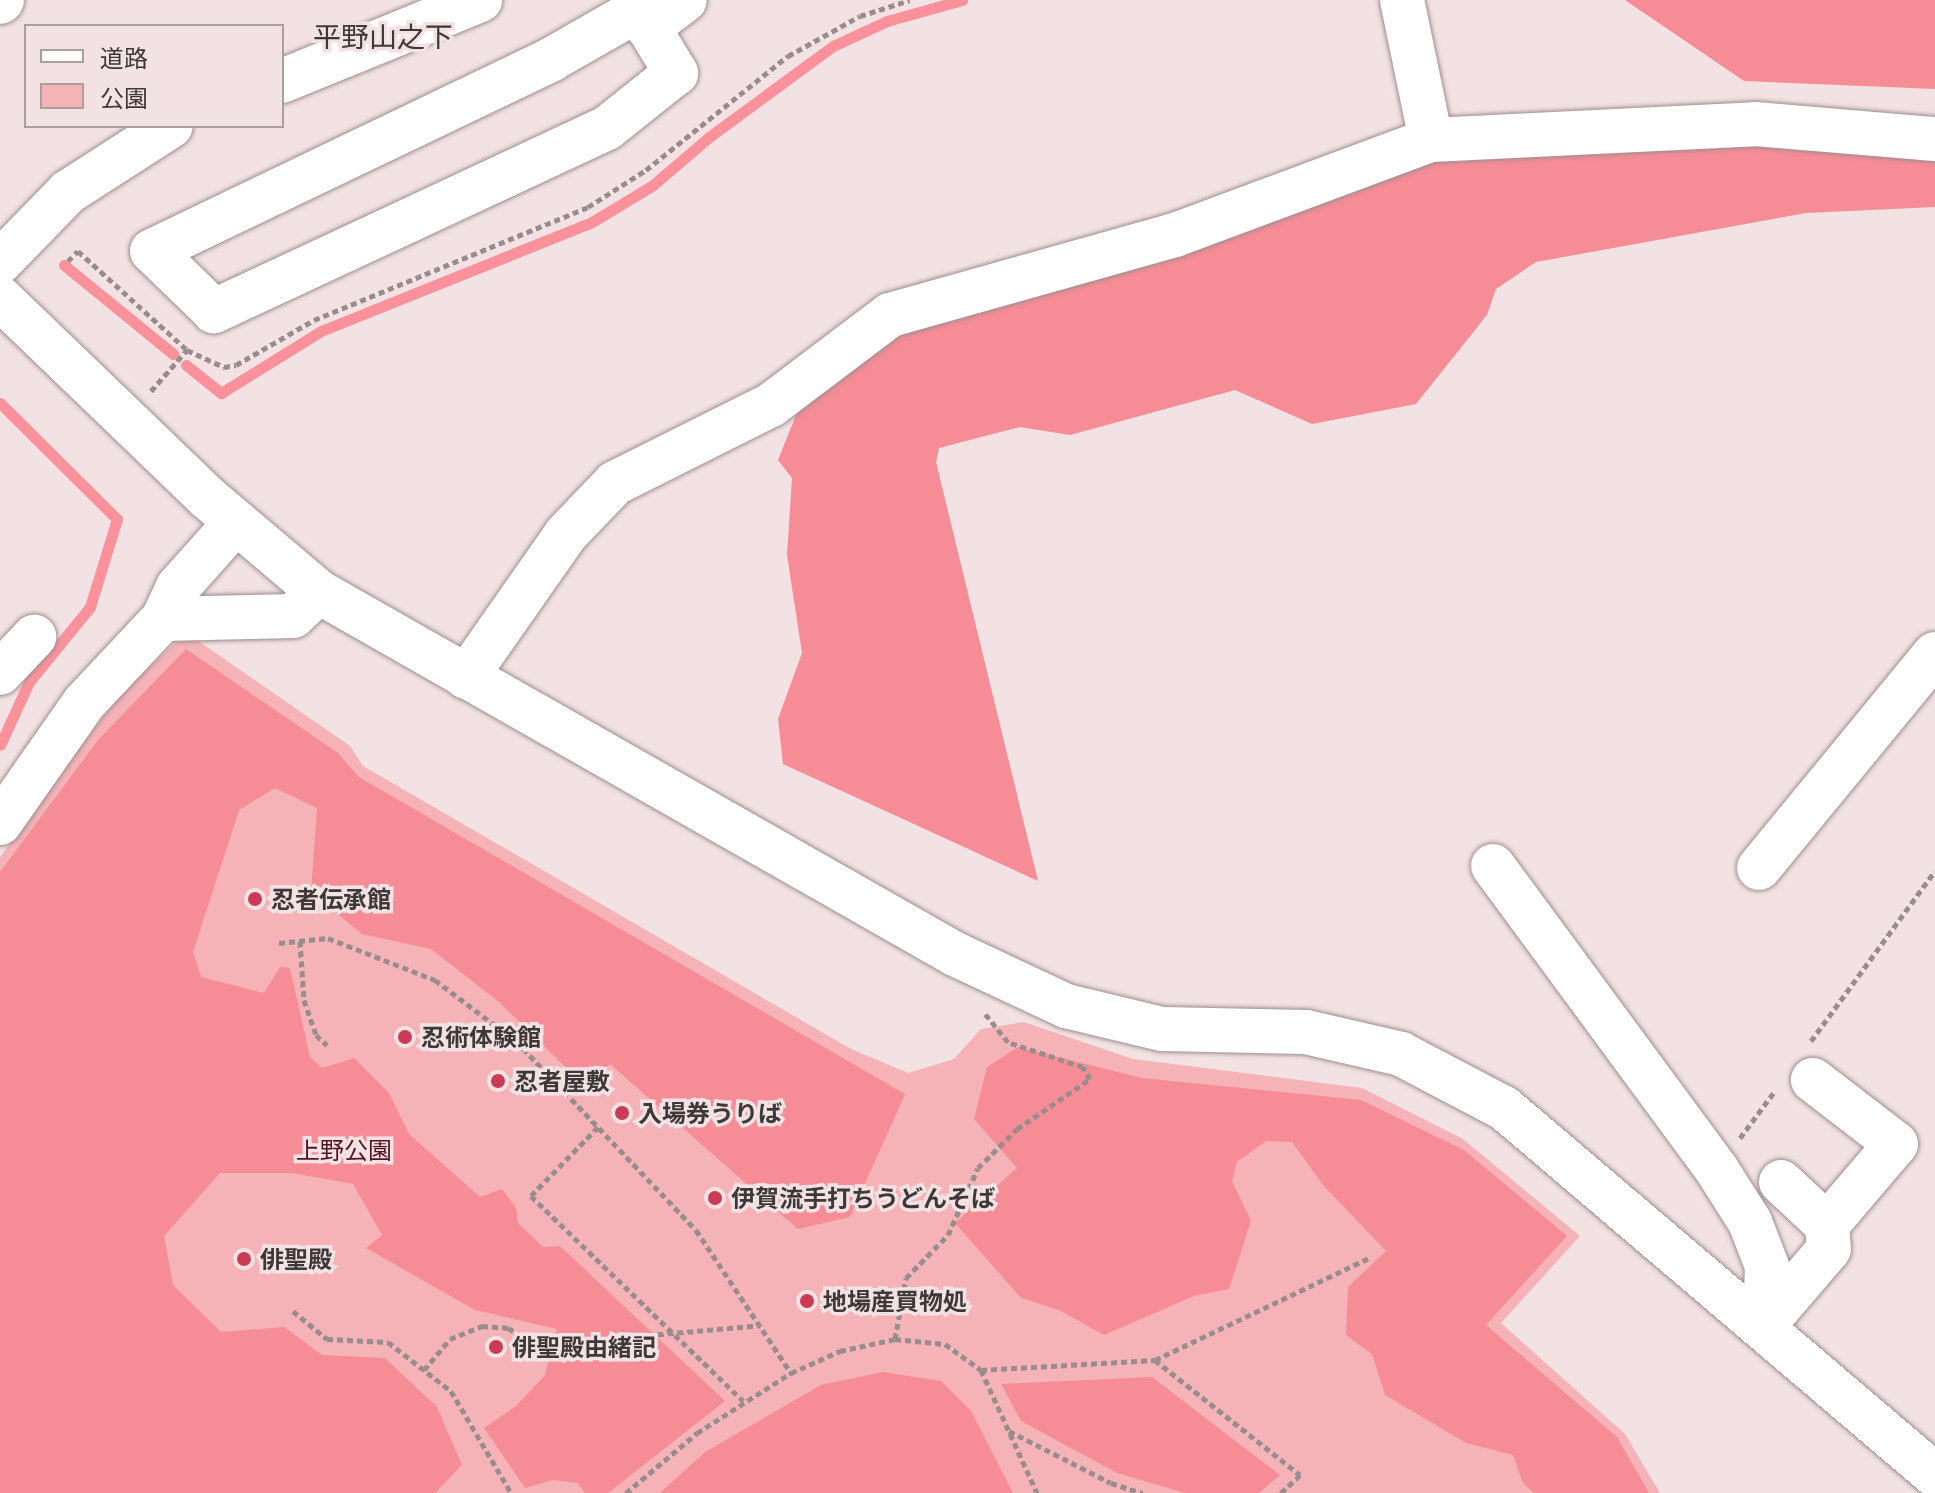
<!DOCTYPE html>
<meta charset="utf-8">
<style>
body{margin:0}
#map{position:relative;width:1935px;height:1493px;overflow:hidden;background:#f3e2e3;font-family:"Golos Text","Noto Sans JP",sans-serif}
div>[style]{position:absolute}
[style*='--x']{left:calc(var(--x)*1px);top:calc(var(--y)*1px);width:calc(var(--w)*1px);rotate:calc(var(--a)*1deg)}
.green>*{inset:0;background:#f5b3b7}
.forest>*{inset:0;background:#f58c96}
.stream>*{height:11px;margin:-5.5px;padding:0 5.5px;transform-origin:5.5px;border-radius:5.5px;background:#fb929b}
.path>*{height:5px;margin-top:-2.5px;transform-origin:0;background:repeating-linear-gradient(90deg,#988c8d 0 6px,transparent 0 10px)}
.roads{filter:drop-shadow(0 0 2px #9d8e8e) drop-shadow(0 0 2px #9d8e8e)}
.minor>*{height:44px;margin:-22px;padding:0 22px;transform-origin:22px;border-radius:22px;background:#fff}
.dots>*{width:22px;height:22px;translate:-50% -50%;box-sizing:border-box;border:4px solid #f3e2e3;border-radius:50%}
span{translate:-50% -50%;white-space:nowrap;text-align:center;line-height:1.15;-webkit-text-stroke:7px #f3e2e3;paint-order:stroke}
.poi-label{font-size:24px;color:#3e3838;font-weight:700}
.left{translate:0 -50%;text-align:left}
.park-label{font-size:24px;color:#54141f}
.quarter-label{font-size:28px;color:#3e3838}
.legend{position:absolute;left:24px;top:24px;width:260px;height:104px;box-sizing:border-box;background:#f3e2e3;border:2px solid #ab9e9f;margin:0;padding:10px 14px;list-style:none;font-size:24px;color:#3e3838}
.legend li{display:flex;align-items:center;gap:16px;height:40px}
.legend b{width:40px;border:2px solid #ab9e9f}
</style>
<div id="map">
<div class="green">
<i style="clip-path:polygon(194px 638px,350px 746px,363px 766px,851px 1049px,908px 1073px,954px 1059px,981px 1029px,1024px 1022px,1133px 1059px,1362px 1088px,1463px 1139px,1580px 1236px,1501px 1323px,1625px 1434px,1660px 1493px,0 1493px,0 857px,116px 699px,176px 642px)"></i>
</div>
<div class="forest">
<i style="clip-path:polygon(1625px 0,1935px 0,1935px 89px,1744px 81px)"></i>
<i style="clip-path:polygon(1752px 137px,1935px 150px,1935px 207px,1806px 213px,1536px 262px,1496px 289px,1487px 315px,1416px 404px,1312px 424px,1235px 390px,1070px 435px,1020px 427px,939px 448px,936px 462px,1038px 881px,783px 764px,778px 719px,802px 653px,787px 555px,792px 478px,778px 460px,798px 410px,896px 326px,1432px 151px)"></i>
<i style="clip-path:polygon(186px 649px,338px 753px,359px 777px,905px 1094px,850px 1217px,798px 1229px,610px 1064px,585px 1086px,499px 1002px,431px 949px,362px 934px,311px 892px,317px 808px,275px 788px,239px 810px,193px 952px,201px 977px,264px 993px,280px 967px,290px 968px,310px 1057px,322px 1068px,354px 1058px,389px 1093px,409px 1134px,480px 1197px,502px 1189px,516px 1208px,518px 1223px,543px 1247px,560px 1246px,725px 1401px,608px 1493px,585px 1493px,578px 1483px,553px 1480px,525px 1488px,484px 1428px,516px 1406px,545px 1375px,557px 1329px,475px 1310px,366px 1248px,382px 1235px,353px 1184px,292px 1173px,220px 1173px,164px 1236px,173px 1285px,221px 1332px,284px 1327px,322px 1355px,385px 1358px,437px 1407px,462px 1465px,435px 1493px,0 1493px,0 872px,98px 740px)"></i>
<i style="clip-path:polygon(1018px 1047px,1142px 1078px,1361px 1100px,1464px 1150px,1567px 1236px,1486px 1325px,1617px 1437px,1649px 1493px,1534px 1493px,1523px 1483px,1513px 1455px,1466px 1443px,1385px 1395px,1372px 1354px,1346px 1335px,1348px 1287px,1386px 1251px,1323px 1185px,1292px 1142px,1266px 1141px,1237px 1162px,1232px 1181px,1251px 1221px,1229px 1289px,1194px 1296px,1104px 1335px,1059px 1310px,1021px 1298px,955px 1223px,1017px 1168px,974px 1119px,987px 1067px)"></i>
<i style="clip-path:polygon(883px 1372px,941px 1381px,971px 1411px,1013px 1493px,660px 1493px,705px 1452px,821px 1385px)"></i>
<i style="clip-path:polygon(1152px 1377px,1280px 1475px,1259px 1493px,1185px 1493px,1117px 1473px,1021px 1421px,1001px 1384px)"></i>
</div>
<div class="stream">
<i style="--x:64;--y:265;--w:141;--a:39.2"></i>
<i style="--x:186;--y:365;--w:45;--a:38.7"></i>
<i style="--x:221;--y:393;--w:118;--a:-31.8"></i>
<i style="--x:321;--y:331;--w:292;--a:-21.9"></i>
<i style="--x:592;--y:222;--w:71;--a:-31.2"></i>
<i style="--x:653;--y:185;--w:74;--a:-40.6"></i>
<i style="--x:709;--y:137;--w:154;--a:-36.3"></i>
<i style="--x:833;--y:46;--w:60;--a:-24.8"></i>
<i style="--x:887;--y:21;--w:78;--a:-15.6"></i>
<i style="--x:0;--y:403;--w:165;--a:44.8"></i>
<i style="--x:117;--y:519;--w:92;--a:107.1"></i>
<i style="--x:90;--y:607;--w:97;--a:129.1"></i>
<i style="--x:29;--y:682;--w:69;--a:114.7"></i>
</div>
<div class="path">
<i style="--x:68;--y:261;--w:14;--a:-45"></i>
<i style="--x:78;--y:251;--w:147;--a:42.2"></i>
<i style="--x:187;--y:350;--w:41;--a:24.7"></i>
<i style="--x:224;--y:367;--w:12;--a:-9"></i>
<i style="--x:236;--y:365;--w:90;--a:-30"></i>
<i style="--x:314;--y:320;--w:296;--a:-22.4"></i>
<i style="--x:588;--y:207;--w:69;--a:-32.5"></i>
<i style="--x:646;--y:170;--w:182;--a:-38.8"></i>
<i style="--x:788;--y:56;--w:82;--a:-29.1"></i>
<i style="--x:860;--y:16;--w:52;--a:-17.7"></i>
<i style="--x:151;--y:391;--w:55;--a:-48.7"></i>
<i style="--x:300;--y:941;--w:59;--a:86.1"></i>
<i style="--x:304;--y:1000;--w:37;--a:71"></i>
<i style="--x:316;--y:1035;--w:15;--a:42"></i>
<i style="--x:279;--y:943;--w:49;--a:-5.8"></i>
<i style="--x:328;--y:938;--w:115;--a:21.4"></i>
<i style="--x:435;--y:980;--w:101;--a:37"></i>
<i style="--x:516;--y:1041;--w:261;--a:46.4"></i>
<i style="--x:696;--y:1230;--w:172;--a:56.4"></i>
<i style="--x:1811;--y:1041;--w:210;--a:-53.9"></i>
<i style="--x:598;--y:1127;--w:96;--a:134.2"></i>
<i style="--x:531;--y:1196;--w:295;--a:44"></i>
<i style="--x:1740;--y:1138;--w:57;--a:-53.5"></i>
<i style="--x:293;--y:1311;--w:44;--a:39.5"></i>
<i style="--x:327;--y:1339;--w:61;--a:2.8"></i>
<i style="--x:388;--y:1342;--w:80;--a:37.9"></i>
<i style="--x:451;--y:1391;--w:118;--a:59.5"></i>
<i style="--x:895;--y:1339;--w:62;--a:-79.8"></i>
<i style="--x:906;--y:1278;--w:60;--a:-45.7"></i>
<i style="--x:948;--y:1235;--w:73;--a:-65.9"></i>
<i style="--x:978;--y:1168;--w:55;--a:-45"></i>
<i style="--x:1017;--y:1129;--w:88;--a:-34.4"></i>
<i style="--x:1090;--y:1079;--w:14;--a:-120"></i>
<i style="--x:1083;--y:1067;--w:79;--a:-161.6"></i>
<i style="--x:1008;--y:1042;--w:36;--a:-129"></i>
<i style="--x:1155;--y:1360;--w:185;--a:38.4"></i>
<i style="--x:1300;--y:1475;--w:26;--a:137"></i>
<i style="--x:424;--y:1370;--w:40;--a:-50"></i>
<i style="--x:450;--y:1339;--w:35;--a:-22"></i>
<i style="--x:482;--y:1326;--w:26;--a:4"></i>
<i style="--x:508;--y:1328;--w:34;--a:30"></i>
<i style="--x:538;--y:1345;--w:223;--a:-5.1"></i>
<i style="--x:981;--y:1370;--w:174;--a:-3.3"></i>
<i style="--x:1155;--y:1360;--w:237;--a:-25.5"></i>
<i style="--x:1009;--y:1431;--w:114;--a:27"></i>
<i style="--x:1111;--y:1483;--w:33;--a:18"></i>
<i style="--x:626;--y:1493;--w:93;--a:-40.2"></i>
<i style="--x:697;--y:1433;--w:112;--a:-32.6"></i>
<i style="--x:791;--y:1373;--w:54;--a:-24.2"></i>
<i style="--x:840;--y:1351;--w:56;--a:-12.3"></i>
<i style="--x:895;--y:1339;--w:50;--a:5.7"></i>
<i style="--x:945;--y:1344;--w:44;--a:35.8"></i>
<i style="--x:981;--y:1370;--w:135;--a:65.5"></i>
</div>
<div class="roads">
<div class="minor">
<i style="--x:1402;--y:0;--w:143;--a:78.3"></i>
<i style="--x:0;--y:2;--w:3;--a:-45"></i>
<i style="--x:638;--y:10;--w:74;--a:58.9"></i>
<i style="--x:676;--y:73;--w:88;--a:141.4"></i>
<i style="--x:607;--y:128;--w:434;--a:155"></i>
<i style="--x:214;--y:311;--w:86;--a:-135.9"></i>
<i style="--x:152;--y:251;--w:444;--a:-25.6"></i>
<i style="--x:552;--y:59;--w:99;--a:-29.7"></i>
<i style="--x:648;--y:28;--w:46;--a:-37.1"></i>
<i style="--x:282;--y:81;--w:214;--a:-22.2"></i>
<i style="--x:0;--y:262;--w:98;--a:-45.8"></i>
<i style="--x:68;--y:192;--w:122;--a:-32.7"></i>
<i style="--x:0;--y:298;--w:289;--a:43.9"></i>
<i style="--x:208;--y:498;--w:145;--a:40.3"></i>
<i style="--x:319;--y:592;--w:732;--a:29.65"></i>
<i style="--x:955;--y:954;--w:123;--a:25.1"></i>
<i style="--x:1066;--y:1006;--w:99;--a:13.5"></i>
<i style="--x:1162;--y:1029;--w:144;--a:1.2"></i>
<i style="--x:1306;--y:1032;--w:98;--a:13"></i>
<i style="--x:1401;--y:1054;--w:116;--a:27.7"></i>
<i style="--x:1504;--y:1108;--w:566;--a:40.41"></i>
<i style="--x:163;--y:619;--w:35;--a:-65"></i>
<i style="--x:178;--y:587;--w:87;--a:-48.3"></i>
<i style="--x:0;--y:673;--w:50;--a:-46.6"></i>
<i style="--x:466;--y:677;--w:174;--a:-55"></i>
<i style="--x:566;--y:534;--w:71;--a:-46.1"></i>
<i style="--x:615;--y:483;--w:174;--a:-26.6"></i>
<i style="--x:771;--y:405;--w:149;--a:-37.1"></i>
<i style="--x:890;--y:315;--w:296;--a:-15.7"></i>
<i style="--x:1175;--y:235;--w:273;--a:-20.4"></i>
<i style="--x:1431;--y:140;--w:324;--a:-2.8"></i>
<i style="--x:1755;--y:124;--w:181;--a:4.8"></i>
<i style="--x:0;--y:823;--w:146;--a:-55"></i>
<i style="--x:84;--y:703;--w:115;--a:-46.8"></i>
<i style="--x:163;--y:619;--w:130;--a:-1.3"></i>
<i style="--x:293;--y:616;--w:35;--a:-43"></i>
<i style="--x:1493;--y:866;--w:378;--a:53.6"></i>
<i style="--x:1717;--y:1170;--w:62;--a:57.6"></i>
<i style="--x:1750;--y:1222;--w:47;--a:68.9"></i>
<i style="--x:1767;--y:1266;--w:25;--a:92"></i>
<i style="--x:1766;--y:1291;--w:28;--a:125"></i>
<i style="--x:1759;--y:868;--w:277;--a:-50.6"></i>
<i style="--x:1781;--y:1182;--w:63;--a:43.1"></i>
<i style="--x:1763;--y:1326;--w:101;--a:-49.4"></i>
<i style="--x:1829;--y:1249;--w:24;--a:-95"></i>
<i style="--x:1827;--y:1225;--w:106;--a:-49.6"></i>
<i style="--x:1896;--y:1144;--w:105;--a:-142.4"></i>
</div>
</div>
<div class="dots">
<i style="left:255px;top:899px;background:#cb3b55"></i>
<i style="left:405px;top:1037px;background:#cb3b55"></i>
<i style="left:498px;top:1081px;background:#cb3b55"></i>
<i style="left:622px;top:1113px;background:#cb3b55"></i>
<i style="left:715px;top:1198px;background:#cb3b55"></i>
<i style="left:244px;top:1259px;background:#cb3b55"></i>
<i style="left:807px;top:1301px;background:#cb3b55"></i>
<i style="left:496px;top:1347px;background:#cb3b55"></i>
</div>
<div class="poi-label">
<span class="left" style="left:271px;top:899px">忍者伝承館</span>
<span class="left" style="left:421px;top:1037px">忍術体験館</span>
<span class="left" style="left:514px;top:1081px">忍者屋敷</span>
<span class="left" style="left:638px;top:1113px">入場券うりば</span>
<span class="left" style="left:731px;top:1198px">伊賀流手打ちうどんそば</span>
<span class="left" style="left:260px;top:1259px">俳聖殿</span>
<span class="left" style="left:823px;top:1301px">地場産買物処</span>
<span class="left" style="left:512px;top:1347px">俳聖殿由緒記</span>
</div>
<div class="park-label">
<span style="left:344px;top:1150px">上野公園</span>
</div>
<div class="quarter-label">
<span style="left:383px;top:37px">平野山之下</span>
</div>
<ul class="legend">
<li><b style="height:10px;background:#fff"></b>道路</li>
<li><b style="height:22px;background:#f5b3b7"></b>公園</li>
</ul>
</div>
